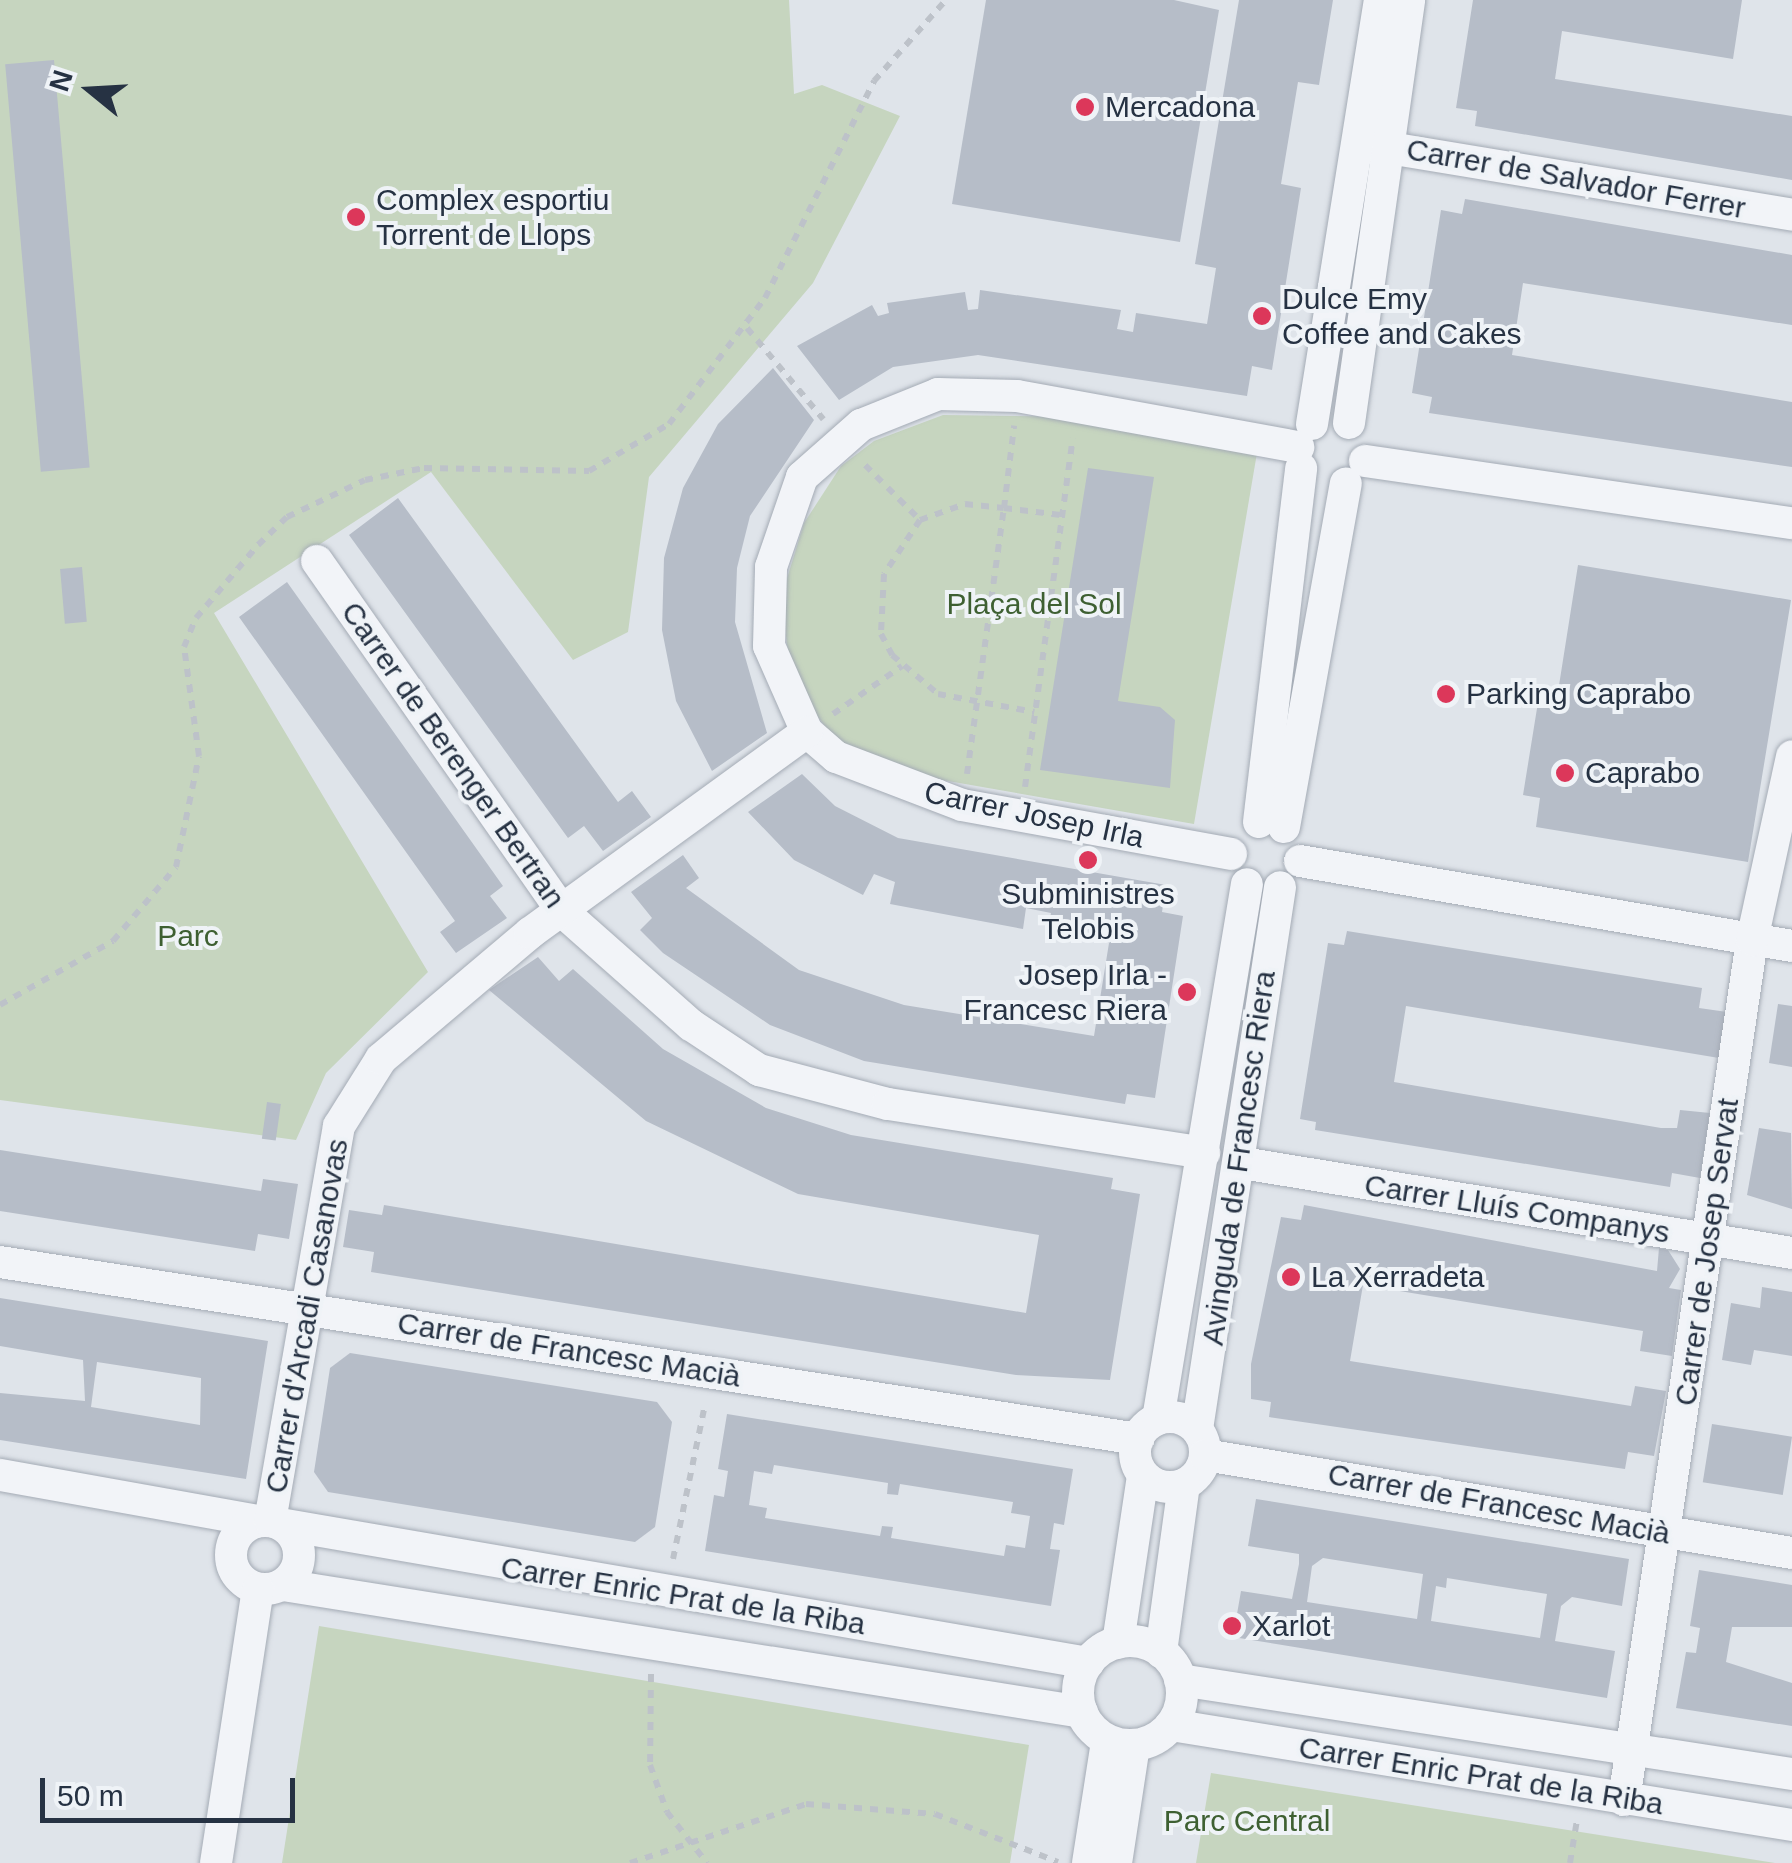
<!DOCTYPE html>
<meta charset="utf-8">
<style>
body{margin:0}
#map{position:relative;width:1792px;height:1863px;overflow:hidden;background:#dfe4ea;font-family:Helvetica,sans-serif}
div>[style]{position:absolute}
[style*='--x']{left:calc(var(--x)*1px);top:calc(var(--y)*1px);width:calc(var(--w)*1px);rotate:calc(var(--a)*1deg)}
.green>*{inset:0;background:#c6d5bf}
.building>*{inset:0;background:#b6bdc8;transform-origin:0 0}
.path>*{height:6px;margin-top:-3px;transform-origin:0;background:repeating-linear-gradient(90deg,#bdc2c9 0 8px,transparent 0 16px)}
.roads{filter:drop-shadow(0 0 2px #a4abb5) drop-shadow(0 0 2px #a4abb5)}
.minor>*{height:32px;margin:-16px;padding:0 16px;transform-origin:16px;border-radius:16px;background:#f2f4f8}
.minor>.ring{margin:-16px;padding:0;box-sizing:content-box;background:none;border:32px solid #f2f4f8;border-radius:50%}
.dots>*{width:28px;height:28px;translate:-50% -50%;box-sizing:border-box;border:5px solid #eff3f7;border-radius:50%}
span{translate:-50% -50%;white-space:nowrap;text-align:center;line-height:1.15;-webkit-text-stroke:8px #eff3f7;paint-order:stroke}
.poi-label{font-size:30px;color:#263243}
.left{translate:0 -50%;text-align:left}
.right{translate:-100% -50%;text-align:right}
.street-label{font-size:30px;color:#263243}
.park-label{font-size:30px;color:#3e6032}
.north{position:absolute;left:40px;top:40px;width:100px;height:100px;-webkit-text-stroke:8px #eff3f7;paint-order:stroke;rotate:288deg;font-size:28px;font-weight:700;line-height:40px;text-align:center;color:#263243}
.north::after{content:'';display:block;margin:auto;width:35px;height:45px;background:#263243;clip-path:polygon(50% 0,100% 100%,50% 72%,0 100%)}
.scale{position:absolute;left:40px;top:1778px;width:255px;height:45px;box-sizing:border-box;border:5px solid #263243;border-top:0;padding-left:12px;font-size:30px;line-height:35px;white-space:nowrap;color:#263243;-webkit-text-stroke:8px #eff3f7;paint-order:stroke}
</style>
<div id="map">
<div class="green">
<i style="clip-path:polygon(0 0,789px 0,794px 94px,822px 85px,900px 116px,813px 283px,649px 477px,628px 632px,573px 660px,431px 472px,214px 613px,428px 972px,326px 1073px,296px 1140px,0 1100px)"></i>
<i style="clip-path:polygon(943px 415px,1088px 417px,1258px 447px,1194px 824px,925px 777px,842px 748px,817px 716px,790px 667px,781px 598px,804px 523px,841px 466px,874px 441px)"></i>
<i style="clip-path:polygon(319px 1626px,1029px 1745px,1010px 1863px,282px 1863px)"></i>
<i style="clip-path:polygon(1211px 1773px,1775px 1863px,1196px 1863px)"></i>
</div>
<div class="building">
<i style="clip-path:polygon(986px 0,1174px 0,1219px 10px,1180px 242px,952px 204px)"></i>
<i style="clip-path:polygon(1239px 0,1333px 0,1319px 85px,1298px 82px,1281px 184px,1301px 188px,1272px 370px,1252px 366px,1247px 396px,978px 355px,893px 367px,839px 400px,797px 346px,872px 305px,878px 316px,889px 313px,887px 303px,965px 292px,968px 310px,978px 309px,980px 290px,1121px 310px,1117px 329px,1133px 332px,1136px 313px,1207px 324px,1216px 268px,1195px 264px)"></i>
<i style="clip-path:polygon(1473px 0,1742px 0,1733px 59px,1562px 31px,1555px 79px,1792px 116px,1792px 180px,1475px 126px,1477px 111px,1456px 108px)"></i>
<i style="left:54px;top:60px;width:409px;height:49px;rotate:85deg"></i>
<i style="clip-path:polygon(1465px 199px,1792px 255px,1792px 325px,1523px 283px,1512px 355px,1792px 402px,1792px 467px,1429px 413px,1432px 397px,1412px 393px,1441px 210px,1462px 214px)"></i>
<i style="clip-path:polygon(773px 368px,814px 420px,750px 516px,737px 568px,735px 622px,767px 733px,712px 771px,676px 701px,662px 630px,664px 558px,683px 488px,718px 424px)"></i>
<i style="clip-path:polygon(1088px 468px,1154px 477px,1118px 701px,1160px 707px,1175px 720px,1170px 788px,1040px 770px)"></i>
<i style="clip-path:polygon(398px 498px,618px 802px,632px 791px,651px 817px,603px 851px,584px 826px,568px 838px,349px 535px)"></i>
<i style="clip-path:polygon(1578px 565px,1791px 600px,1748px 862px,1536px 827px,1540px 798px,1523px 795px,1539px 696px,1557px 698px)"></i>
<i style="left:82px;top:567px;width:55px;height:22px;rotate:85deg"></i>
<i style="clip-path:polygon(287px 582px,503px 886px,490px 896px,507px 918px,456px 953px,440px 932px,455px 921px,239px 617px)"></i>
<i style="clip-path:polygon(802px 774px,835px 806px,898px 838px,1166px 885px,1162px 912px,1183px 916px,1155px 1098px,1127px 1094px,1125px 1104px,864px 1061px,770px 1025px,663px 953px,640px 930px,652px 918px,631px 892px,683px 855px,699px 878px,686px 888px,799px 970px,904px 1005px,1094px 1036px,1109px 943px,1047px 933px,1051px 913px,1026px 908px,1023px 929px,890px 904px,895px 882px,874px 874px,863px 895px,794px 860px,748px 812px)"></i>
<i style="clip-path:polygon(1347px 931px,1702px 988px,1699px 1008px,1727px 1012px,1719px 1058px,1406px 1006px,1394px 1082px,1661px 1128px,1677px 1128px,1680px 1110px,1710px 1113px,1700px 1178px,1672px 1173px,1670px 1187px,1315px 1130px,1316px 1122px,1300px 1119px,1328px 943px,1344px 945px)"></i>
<i style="clip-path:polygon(538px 957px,559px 981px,573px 969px,663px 1049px,766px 1108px,851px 1135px,1113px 1178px,1111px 1189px,1140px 1194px,1110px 1380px,1016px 1375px,371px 1272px,374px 1252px,343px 1247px,349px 1210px,382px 1215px,384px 1205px,1026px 1313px,1039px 1235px,798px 1194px,646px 1121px,489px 990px)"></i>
<i style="clip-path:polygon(1778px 1004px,1792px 1006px,1792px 1067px,1769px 1063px)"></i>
<i style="left:267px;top:1102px;width:14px;height:37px;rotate:8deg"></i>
<i style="clip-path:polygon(1759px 1128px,1791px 1133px,1792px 1209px,1747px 1195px)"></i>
<i style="clip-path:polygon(0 1150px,261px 1191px,263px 1179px,298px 1184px,289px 1239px,258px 1234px,255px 1251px,0 1211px)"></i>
<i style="clip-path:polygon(1304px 1205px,1657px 1271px,1659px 1248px,1668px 1250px,1680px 1269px,1669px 1288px,1681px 1290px,1672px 1356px,1640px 1351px,1643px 1331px,1363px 1285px,1350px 1361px,1631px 1406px,1635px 1386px,1666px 1391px,1654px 1456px,1628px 1452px,1625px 1469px,1269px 1417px,1271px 1402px,1251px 1399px,1251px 1364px,1281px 1217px,1301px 1220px)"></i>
<i style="clip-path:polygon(1762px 1287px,1792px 1292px,1792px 1356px,1754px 1350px,1751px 1365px,1722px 1360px,1731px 1303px,1760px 1308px)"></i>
<i style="clip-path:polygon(evenodd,0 1298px,268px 1341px,246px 1479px,0 1440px,0 1393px,85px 1401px,83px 1360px,0 1346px,0 1298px,97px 1362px,201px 1378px,200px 1425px,91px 1407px,97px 1362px)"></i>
<i style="clip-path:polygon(350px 1353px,657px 1402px,672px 1422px,655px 1527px,635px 1542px,328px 1492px,314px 1472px,330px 1368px)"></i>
<i style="clip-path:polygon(evenodd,727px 1414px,1073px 1469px,1064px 1525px,1054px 1523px,1050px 1549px,1060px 1550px,1051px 1606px,705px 1551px,714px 1495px,724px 1497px,728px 1471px,718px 1469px,727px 1414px,774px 1465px,888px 1483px,887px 1494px,898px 1495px,900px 1484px,1013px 1502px,1011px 1513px,1030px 1516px,1025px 1548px,1006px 1545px,1004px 1556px,891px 1538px,893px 1527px,882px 1526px,880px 1536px,765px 1518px,767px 1508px,749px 1505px,754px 1471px,772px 1474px,774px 1465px)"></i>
<i style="left:1712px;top:1424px;width:81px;height:59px;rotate:9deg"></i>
<i style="clip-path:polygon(evenodd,1256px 1499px,1629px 1559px,1622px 1606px,1572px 1597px,1561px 1606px,1555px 1641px,1615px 1651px,1607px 1698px,1233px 1637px,1241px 1591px,1292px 1599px,1299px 1564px,1299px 1554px,1248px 1546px,1256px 1499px,1323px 1558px,1423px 1574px,1417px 1619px,1307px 1602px,1312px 1566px,1323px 1558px,1256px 1499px,1447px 1578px,1547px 1594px,1540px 1638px,1431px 1621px,1436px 1586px,1446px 1588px,1447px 1578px)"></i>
<i style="clip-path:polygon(1699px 1570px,1792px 1585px,1792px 1627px,1732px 1627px,1726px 1662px,1792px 1683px,1792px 1726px,1676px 1708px,1686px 1652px,1696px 1653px,1700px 1628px,1690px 1626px)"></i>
</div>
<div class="path">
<i style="--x:747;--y:328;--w:119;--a:50.1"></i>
<i style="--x:865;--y:465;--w:78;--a:45"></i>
<i style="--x:920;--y:520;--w:48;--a:-19.6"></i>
<i style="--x:965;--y:504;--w:39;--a:6"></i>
<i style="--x:1004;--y:508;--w:83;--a:-83"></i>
<i style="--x:920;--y:520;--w:65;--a:123.7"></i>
<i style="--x:884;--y:574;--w:60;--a:92.9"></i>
<i style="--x:881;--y:634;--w:24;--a:62"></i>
<i style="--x:892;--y:655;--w:60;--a:40.3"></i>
<i style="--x:938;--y:694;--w:98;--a:10.6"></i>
<i style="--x:833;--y:714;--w:84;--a:-34.8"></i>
<i style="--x:967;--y:774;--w:269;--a:-82.1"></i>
<i style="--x:1004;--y:508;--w:57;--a:7"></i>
<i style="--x:1025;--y:787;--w:352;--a:-82.2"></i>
<i style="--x:0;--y:1005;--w:130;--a:-29.5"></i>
<i style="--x:113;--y:941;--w:97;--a:-49.6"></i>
<i style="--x:176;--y:867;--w:113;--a:-78.3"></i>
<i style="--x:199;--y:756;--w:110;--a:-97.8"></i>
<i style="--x:184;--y:647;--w:31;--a:-68"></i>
<i style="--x:196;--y:618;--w:96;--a:-49.7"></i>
<i style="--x:258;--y:545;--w:40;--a:-44"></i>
<i style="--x:287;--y:517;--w:86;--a:-25.4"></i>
<i style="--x:365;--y:480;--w:60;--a:-11.5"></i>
<i style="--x:424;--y:468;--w:165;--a:1"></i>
<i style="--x:589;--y:471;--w:93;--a:-30.4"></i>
<i style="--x:669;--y:424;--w:158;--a:-52.7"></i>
<i style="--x:765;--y:298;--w:243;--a:-63.3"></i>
<i style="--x:874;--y:81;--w:108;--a:-48.4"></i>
<i style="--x:673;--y:1559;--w:158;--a:-78.3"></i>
<i style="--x:651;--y:1674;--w:91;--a:90.6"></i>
<i style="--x:650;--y:1765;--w:50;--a:70.1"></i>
<i style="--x:667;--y:1812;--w:65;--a:51.9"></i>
<i style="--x:630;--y:1863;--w:186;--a:-18.5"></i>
<i style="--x:806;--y:1804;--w:129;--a:4.4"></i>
<i style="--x:935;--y:1814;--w:132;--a:21.3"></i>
<i style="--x:1570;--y:1863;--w:44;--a:-80.8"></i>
</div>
<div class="roads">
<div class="minor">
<i style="--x:1359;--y:143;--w:439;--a:9.4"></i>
<i style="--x:1349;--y:423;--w:427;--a:-81.9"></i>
<i style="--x:1312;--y:424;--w:429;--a:-80.9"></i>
<i style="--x:1365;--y:461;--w:431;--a:8.3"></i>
<i style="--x:317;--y:561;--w:426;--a:55"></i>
<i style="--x:561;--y:910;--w:174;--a:41.5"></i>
<i style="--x:691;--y:1025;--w:82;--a:33.5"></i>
<i style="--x:759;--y:1070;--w:133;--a:14.8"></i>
<i style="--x:888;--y:1104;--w:320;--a:8.8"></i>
<i style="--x:1259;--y:822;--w:356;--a:-83.2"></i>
<i style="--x:1284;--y:827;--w:349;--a:-79.8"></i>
<i style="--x:1231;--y:854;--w:273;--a:-169.7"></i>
<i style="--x:962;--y:805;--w:135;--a:-159.1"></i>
<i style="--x:836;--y:757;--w:38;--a:-139"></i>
<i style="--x:807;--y:732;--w:94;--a:-113.8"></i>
<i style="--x:769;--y:646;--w:79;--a:-88.5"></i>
<i style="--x:771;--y:567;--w:95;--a:-71"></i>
<i style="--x:802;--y:477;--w:79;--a:-41.4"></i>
<i style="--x:861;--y:425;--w:83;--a:-21.9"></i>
<i style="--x:938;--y:394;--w:79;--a:1.5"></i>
<i style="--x:1017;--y:396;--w:286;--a:10.3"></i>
<i style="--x:1300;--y:861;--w:499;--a:9.8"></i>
<i style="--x:1242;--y:1163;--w:557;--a:9.29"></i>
<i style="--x:0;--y:1262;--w:1152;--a:8.84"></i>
<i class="ring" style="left:1135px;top:1417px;width:38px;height:38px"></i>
<i style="--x:1158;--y:1419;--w:542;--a:-80.56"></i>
<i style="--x:1197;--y:1429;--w:548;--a:-81.29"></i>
<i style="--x:1205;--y:1455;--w:595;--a:9.48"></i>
<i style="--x:0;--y:1475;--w:263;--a:10.1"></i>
<i class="ring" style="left:231px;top:1521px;width:36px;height:36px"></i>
<i style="--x:270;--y:1521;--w:401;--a:-80.1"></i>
<i style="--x:339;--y:1126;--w:79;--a:-57.9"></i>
<i style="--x:381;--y:1059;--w:195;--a:-40.2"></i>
<i style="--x:530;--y:933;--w:342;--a:-36"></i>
<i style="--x:280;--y:1524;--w:820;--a:9.76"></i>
<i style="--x:283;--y:1585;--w:809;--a:9.03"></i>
<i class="ring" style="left:1078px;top:1641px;width:72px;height:72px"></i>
<i style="--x:1118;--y:1643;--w:169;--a:-81.5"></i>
<i style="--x:1161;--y:1652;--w:169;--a:-82.2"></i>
<i style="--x:1180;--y:1680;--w:619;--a:8.73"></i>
<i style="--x:1171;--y:1725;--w:629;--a:9.15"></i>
<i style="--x:1624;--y:1800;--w:869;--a:-81.53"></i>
<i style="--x:1752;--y:940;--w:188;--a:-77.7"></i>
<i style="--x:216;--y:1863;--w:277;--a:-81.3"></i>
<i style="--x:1088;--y:1863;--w:123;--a:-81.1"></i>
<i style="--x:1116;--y:1863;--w:118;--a:-81.3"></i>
</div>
</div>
<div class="dots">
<i style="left:1085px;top:107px;background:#dc375a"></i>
<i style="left:356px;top:217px;background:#dc375a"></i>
<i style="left:1262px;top:316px;background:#dc375a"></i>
<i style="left:1446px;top:694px;background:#dc375a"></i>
<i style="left:1565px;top:773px;background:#dc375a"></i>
<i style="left:1088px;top:860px;background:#dc375a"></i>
<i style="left:1187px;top:992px;background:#dc375a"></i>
<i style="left:1291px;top:1277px;background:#dc375a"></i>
<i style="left:1232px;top:1626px;background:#dc375a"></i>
</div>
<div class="poi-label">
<span class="left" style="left:1105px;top:107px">Mercadona</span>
<span class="left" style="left:376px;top:217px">Complex esportiu<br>Torrent de Llops</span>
<span class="left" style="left:1282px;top:316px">Dulce Emy<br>Coffee and Cakes</span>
<span class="left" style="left:1466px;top:694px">Parking Caprabo</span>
<span class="left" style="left:1585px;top:773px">Caprabo</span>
<span style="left:1088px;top:911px">Subministres<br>Telobis</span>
<span class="right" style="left:1167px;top:992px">Josep Irla -<br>Francesc Riera</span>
<span class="left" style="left:1311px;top:1277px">La Xerradeta</span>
<span class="left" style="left:1252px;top:1626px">Xarlot</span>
</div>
<div class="street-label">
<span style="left:1576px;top:179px;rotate:10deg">Carrer de Salvador Ferrer</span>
<span style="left:453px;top:755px;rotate:55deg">Carrer de Berenger Bertran</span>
<span style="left:1034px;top:815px;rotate:12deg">Carrer Josep Irla</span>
<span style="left:1239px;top:1158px;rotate:-82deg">Avinguda de Francesc Riera</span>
<span style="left:1517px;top:1209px;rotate:9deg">Carrer Lluís Companys</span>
<span style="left:1707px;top:1252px;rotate:-82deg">Carrer de Josep Servat</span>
<span style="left:307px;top:1316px;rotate:-80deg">Carrer d'Arcadi Casanovas</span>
<span style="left:569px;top:1350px;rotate:9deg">Carrer de Francesc Macià</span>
<span style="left:1499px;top:1504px;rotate:10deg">Carrer de Francesc Macià</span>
<span style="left:683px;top:1596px;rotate:9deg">Carrer Enric Prat de la Riba</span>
<span style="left:1481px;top:1776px;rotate:9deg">Carrer Enric Prat de la Riba</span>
</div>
<div class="park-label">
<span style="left:1034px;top:604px">Plaça del Sol</span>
<span style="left:188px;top:936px">Parc</span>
<span style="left:1247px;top:1821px">Parc Central</span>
</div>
<div class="north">N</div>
<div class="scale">50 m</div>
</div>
